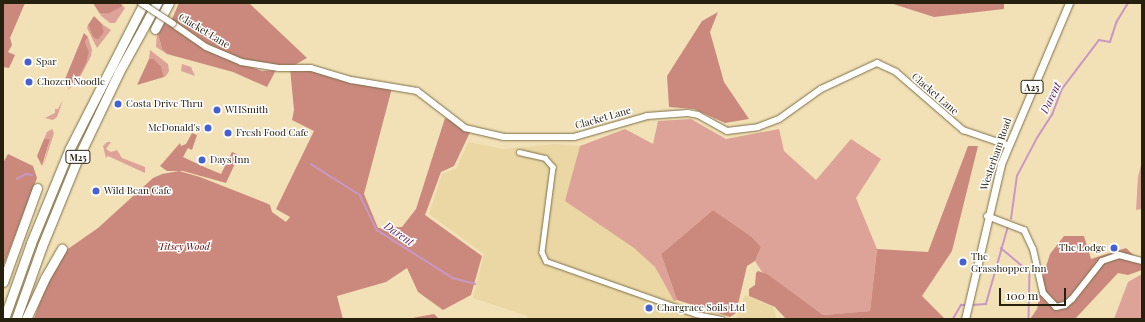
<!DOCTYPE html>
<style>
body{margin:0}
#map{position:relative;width:1145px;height:322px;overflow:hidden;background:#f2e1b6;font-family:"Playfair Display",serif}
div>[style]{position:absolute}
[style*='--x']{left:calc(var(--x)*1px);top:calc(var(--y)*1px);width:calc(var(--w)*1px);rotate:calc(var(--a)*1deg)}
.built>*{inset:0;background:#ead7a4}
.green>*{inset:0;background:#dda298}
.forest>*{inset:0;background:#cb897e}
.stream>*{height:1.5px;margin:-0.75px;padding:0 0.75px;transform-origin:0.75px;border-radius:0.75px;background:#c898c3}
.roads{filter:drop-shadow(0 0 1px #7d6e47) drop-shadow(0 0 1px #7d6e47)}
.minor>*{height:4.5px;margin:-2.25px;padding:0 2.25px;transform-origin:2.25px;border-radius:2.25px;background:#fff}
.tertiary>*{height:6px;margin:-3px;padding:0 3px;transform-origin:3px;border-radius:3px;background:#fff}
.primary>*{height:7px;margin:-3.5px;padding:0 3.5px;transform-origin:3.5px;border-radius:3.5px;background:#fff}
.motorway>*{height:9px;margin:-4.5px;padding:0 4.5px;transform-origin:4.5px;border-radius:4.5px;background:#fff}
.bridges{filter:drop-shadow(0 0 1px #7d6e47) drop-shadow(0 0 1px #7d6e47)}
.tertiary-bridge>*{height:6px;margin:-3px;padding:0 3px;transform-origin:3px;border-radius:3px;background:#fff}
.dots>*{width:11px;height:11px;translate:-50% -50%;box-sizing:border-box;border:2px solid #fff;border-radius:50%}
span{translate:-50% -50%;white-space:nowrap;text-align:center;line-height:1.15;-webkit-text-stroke:3px #fff;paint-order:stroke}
.shield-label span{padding:1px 3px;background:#fff;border:1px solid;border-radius:3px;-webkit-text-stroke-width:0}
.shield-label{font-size:9px;color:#26200f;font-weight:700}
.street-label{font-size:10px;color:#26200f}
.poi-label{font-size:10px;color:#26200f}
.left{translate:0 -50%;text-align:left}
.right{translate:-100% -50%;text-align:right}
.park-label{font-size:10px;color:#530200;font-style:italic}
.water-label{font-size:11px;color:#5b2158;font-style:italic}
.frame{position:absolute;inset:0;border:4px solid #26200f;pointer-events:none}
.scale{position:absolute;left:999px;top:288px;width:67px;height:18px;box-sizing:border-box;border:2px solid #26200f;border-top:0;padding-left:5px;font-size:12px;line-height:14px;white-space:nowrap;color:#26200f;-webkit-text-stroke:3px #fff;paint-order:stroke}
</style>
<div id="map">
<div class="built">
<i style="clip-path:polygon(468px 142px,504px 149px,555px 144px,580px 146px,566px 201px,634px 248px,655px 267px,674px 301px,734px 319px,529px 319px,527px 316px,473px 298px,484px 254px,429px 214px,442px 174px,457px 168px)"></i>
<i style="clip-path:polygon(745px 295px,773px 307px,777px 319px,736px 319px)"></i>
</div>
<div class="green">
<i style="clip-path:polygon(123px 6px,125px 8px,115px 23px,110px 23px,100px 15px)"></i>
<i style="clip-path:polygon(102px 24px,111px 30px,97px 48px,87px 28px,88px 25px,93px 37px,104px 32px)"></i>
<i style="clip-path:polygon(157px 30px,162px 49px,167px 54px,156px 47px)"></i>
<i style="clip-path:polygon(88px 37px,92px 50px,91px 56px,77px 83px,66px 91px,71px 86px,89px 51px,85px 42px)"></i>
<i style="clip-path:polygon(150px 50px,168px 64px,169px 71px,166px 76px,164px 77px,161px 66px,154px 59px,149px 59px)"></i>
<i style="clip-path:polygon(182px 64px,191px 67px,195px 76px,181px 71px)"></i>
<i style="clip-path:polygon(63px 100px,57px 117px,53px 120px,45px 118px,55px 113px,55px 109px,58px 109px)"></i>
<i style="clip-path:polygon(691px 119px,726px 139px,779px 129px,784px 151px,816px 180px,851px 139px,881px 159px,856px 198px,877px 249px,870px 311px,823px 315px,762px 272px,755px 261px,761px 247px,752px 237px,713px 210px,661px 254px,677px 300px,674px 301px,655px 267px,634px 248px,565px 201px,580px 146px,625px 129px,653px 144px,658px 121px)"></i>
<i style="clip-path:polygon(52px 129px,54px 133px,43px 167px,50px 139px,44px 139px,47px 132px)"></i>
<i style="clip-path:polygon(107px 142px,111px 142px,106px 149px,111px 152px,117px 150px,122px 158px,145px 167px,145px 173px,108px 156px,106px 158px,103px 146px)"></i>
<i style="clip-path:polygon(1142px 161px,1142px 209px,1136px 210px,1138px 177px)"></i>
<i style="clip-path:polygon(1142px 274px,1142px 319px,1114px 319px,1128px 282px)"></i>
</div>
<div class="forest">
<i style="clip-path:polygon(3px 3px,25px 3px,10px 38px,12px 45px,8px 52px,15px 55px,9px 68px,3px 67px)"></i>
<i style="clip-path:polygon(93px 3px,120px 3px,123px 6px,109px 13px,100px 14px)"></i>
<i style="clip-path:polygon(179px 3px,249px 3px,307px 58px,291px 67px,301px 67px,392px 88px,364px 194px,378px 228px,402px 227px,416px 209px,445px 118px,472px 128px,454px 166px,441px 172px,425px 215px,482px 256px,471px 295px,443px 310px,418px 292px,407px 268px,386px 282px,337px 296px,343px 319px,34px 319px,48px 280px,65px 251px,98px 228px,153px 178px,162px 174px,179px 171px,200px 177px,266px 203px,270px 205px,272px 212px,286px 222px,290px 217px,276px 209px,314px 131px,292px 120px,294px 110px,290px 68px,231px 58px,173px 24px,172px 19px)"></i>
<i style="clip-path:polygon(890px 3px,1004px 3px,1004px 9px,934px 17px)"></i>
<i style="clip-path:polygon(718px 12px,710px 32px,724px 82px,749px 119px,725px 123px,694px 109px,669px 107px,667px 76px,702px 21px)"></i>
<i style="clip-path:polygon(94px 16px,102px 24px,104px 32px,98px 39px,93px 37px,88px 25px)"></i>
<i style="clip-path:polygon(162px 21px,206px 50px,262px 71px,276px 70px,267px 87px,233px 72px,167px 54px,162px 49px,157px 30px)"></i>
<i style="clip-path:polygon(84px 33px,88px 37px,85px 42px,89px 51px,86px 63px,78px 78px,68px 87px,63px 84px)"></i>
<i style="clip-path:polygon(149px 59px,154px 59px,161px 66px,164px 77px,137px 85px)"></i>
<i style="clip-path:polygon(192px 133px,197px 135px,192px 150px,188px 148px,183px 157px,202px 166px,221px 174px,232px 152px,239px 155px,226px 183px,183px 171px,167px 171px,160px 166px,180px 143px,181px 146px,186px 144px)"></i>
<i style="clip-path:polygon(44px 139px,50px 139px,42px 166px,37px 156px)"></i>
<i style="clip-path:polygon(968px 146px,978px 146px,952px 251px,922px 296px,945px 319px,786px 319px,775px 307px,749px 296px,749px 289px,755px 285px,756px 273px,758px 271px,767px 274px,823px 315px,870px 311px,877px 249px,928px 252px)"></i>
<i style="clip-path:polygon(8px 154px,33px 166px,37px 178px,3px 267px,3px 163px)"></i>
<i style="clip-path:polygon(713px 210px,752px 237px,761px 247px,755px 261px,747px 266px,736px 313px,730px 317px,677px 300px,661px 254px)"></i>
<i style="clip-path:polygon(1064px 236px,1084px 236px,1091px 259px,1126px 248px,1142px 263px,1142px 270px,1128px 275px,1118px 273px,1075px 319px,1030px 319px,1037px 309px,1043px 276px,1050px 254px)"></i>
<i style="clip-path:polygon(434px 314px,439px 319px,407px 319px)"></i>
</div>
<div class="stream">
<i style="--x:311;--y:164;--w:58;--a:32.3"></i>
<i style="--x:360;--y:195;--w:39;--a:64"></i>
<i style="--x:377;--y:230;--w:90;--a:32.3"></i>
<i style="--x:453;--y:278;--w:23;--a:15"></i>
<i style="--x:17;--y:179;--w:10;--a:-29"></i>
<i style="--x:26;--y:174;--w:6;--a:9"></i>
<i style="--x:1011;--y:219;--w:43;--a:-82.1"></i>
<i style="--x:1017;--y:176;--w:43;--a:-62.2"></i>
<i style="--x:1037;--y:138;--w:27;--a:-57"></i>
<i style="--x:1052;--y:115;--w:28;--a:-69"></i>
<i style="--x:1062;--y:89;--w:61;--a:-52.9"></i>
<i style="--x:1099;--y:40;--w:11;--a:10"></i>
<i style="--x:1110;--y:42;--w:20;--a:-72"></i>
<i style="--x:1116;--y:23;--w:23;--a:-59"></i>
<i style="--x:1001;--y:248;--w:38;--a:40"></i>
<i style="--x:1030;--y:272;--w:47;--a:91.2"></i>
<i style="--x:972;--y:305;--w:14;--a:-4"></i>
<i style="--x:986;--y:304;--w:81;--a:-74.2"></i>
<i style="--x:953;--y:319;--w:16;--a:-60"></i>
<i style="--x:961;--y:305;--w:5;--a:0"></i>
</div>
<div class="roads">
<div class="minor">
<i style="--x:519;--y:152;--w:27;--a:13"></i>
<i style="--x:545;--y:158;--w:12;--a:48"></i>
<i style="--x:553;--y:167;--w:86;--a:97.4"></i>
<i style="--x:542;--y:252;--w:10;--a:66"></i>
<i style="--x:546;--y:261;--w:159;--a:19.5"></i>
<i style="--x:696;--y:314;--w:26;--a:11"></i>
</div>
<div class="tertiary">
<i style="--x:173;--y:24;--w:40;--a:34.9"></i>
<i style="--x:206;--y:47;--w:38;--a:23"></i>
<i style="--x:241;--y:62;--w:38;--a:9"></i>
<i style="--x:279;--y:68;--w:32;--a:0"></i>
<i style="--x:311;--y:68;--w:42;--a:16.7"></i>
<i style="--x:351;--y:80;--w:67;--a:9.5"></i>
<i style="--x:417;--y:91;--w:61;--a:37.6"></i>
<i style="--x:465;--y:128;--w:40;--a:13"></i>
<i style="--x:504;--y:137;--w:70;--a:0"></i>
<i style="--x:574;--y:137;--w:76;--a:-16"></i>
<i style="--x:647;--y:116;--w:41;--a:-4.2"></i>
<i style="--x:688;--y:113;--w:10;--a:11"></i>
<i style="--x:698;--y:115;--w:33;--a:29"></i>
<i style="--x:727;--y:131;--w:31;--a:-7"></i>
<i style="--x:758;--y:127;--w:22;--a:-21"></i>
<i style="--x:779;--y:119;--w:52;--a:-35.5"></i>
<i style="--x:821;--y:89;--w:62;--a:-24.9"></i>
<i style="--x:877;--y:63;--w:21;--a:25"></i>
<i style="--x:896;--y:72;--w:89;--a:40.9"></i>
<i style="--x:963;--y:130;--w:46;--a:18.8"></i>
<i style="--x:987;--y:216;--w:40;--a:21"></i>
<i style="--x:1024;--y:230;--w:21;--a:65"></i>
<i style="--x:1033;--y:249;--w:45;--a:77.2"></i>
<i style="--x:1043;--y:293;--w:19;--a:47"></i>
<i style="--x:1056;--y:307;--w:9;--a:-13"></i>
<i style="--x:1065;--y:305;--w:9;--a:-41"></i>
<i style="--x:1072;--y:299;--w:48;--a:-51.7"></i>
<i style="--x:1102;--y:261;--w:18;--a:-19"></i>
<i style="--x:1119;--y:255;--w:24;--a:15"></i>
</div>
<div class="primary">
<i style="--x:965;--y:319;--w:159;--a:-76.9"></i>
<i style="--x:1001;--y:164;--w:175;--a:-67.1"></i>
</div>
<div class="motorway">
<i style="--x:155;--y:29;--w:30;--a:-62"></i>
<i style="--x:3;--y:282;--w:100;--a:-70.1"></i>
<i style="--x:4;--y:319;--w:81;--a:-70.4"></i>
<i style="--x:31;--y:243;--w:103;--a:-67.7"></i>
<i style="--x:70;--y:148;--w:163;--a:-63"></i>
<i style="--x:16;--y:319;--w:77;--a:-70.4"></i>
<i style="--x:42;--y:246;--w:95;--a:-67.8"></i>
<i style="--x:78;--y:158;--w:95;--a:-64.5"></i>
<i style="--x:119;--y:72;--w:79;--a:-61.2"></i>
<i style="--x:26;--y:319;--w:45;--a:-65.1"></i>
<i style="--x:45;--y:278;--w:34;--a:-60"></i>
</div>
</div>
<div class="bridges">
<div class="tertiary-bridge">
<i style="--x:141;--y:3;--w:38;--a:33"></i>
</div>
</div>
<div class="dots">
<i style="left:28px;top:62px;background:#4560d3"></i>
<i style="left:29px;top:82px;background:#4560d3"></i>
<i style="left:118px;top:104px;background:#4560d3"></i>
<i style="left:217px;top:110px;background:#4560d3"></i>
<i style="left:208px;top:128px;background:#4560d3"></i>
<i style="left:228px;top:133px;background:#4560d3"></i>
<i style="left:202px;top:160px;background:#4560d3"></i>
<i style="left:96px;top:191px;background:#4560d3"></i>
<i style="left:1114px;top:248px;background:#4560d3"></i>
<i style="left:963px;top:262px;background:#4560d3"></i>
<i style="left:649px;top:308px;background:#4560d3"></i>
</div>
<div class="shield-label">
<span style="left:1032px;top:87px">A25</span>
<span style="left:78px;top:157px">M25</span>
</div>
<div class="street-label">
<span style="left:204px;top:31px;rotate:31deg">Clacket Lane</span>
<span style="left:935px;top:94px;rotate:41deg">Clacket Lane</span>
<span style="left:603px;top:118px;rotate:-16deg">Clacket Lane</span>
<span style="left:996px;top:154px;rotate:-71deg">Westerham Road</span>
</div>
<div class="poi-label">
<span class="left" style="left:36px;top:62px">Spar</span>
<span class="left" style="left:37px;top:82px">Chozen Noodle</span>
<span class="left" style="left:126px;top:104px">Costa Drive Thru</span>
<span class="left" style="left:225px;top:110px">WHSmith</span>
<span class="right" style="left:200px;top:128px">McDonald's</span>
<span class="left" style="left:236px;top:133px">Fresh Food Cafe</span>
<span class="left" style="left:210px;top:160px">Days Inn</span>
<span class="left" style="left:104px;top:191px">Wild Bean Cafe</span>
<span class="right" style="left:1106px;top:248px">The Lodge</span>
<span class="left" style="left:971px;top:262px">The<br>Grasshopper Inn</span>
<span class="left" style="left:657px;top:308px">Chargrace Soils Ltd</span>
</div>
<div class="park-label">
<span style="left:184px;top:247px">Titsey Wood</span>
</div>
<div class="water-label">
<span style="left:1051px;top:98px;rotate:-64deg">Darent</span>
<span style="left:399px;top:234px;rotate:34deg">Darent</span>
</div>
<div class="frame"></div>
<div class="scale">100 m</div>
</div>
